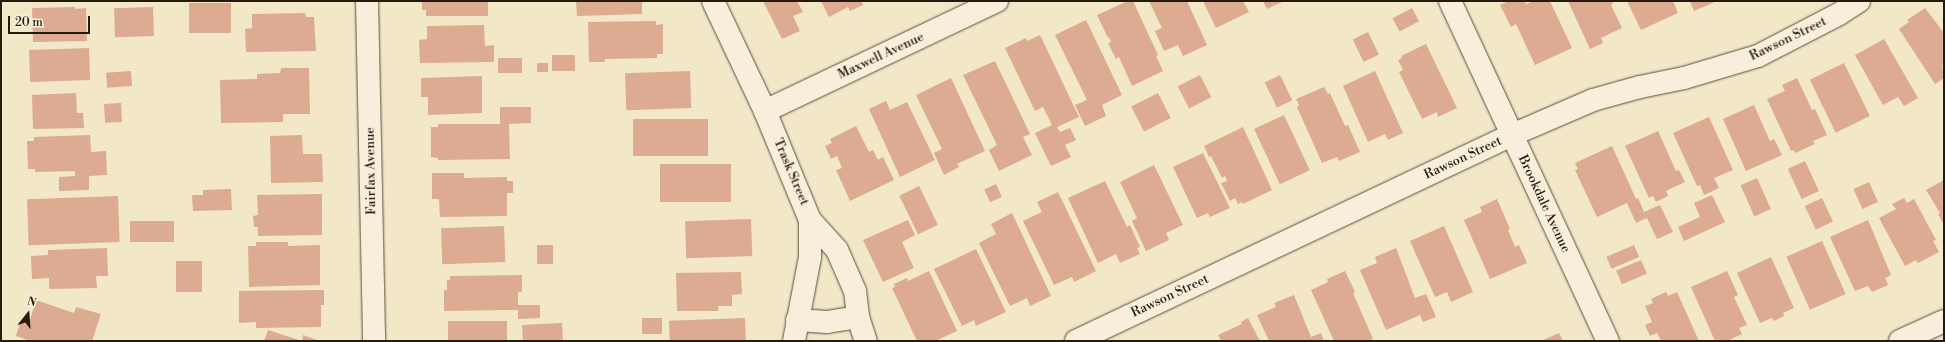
<!DOCTYPE html>
<style>
body{margin:0}
#map{position:relative;width:1945px;height:342px;overflow:hidden;background:#f2e7c7;font-family:"Libre Bodoni",serif}
div>[style]{position:absolute}
[style*='--x']{left:calc(var(--x)*1px);top:calc(var(--y)*1px);width:calc(var(--w)*1px);rotate:calc(var(--a)*1deg)}
.building>*{inset:0;background:#dcab92;transform-origin:0 0}
.roads{filter:drop-shadow(0 0 1px #584e3c) drop-shadow(0 0 1px #584e3c)}
.street>*{height:22px;margin:-11px;padding:0 11px;transform-origin:11px;border-radius:11px;background:#f7efdb}
span{translate:-50% -50%;white-space:nowrap;text-align:center;line-height:1.15;-webkit-text-stroke:3px #f7efdb;paint-order:stroke}
.street-label{font-size:13px;color:#241b0d}
.frame{position:absolute;inset:0;border:2px solid #241b0d;pointer-events:none}
.north{position:absolute;left:8px;top:294px;width:40px;height:40px;-webkit-text-stroke:3px #f7efdb;paint-order:stroke;rotate:17deg;font-size:11px;font-weight:700;line-height:16px;text-align:center;color:#241b0d}
.north::after{content:'';display:block;margin:auto;width:14px;height:18px;background:#241b0d;clip-path:polygon(50% 0,100% 100%,50% 72%,0 100%)}
.scale{position:absolute;left:8px;top:16px;width:82px;height:18px;box-sizing:border-box;border:2px solid #241b0d;border-top:0;padding-left:5px;font-size:12px;line-height:14px;white-space:nowrap;color:#241b0d;-webkit-text-stroke:3px #f7efdb;paint-order:stroke}
</style>
<div id="map">
<div class="building">
<i style="clip-path:polygon(422px 1px,488px 1px,488px 16px,426px 16px,426px 10px,422px 10px)"></i>
<i style="clip-path:polygon(576px 1px,642px 1px,642px 14px,577px 16px)"></i>
<i style="clip-path:polygon(763px 1px,797px 1px,803px 12px,793px 16px,800px 31px,782px 39px)"></i>
<i style="clip-path:polygon(821px 1px,861px 1px,863px 5px,850px 11px,848px 7px,829px 17px)"></i>
<i style="clip-path:polygon(1128px 1px,1133px 1px,1158px 55px,1156px 56px,1163px 71px,1132px 86px,1119px 57px,1116px 59px,1108px 43px,1111px 42px,1109px 37px,1108px 38px,1097px 15px)"></i>
<i style="clip-path:polygon(1149px 1px,1187px 1px,1207px 45px,1183px 56px,1178px 45px,1164px 51px,1155px 31px,1162px 28px)"></i>
<i style="clip-path:polygon(1203px 1px,1243px 1px,1249px 12px,1216px 28px)"></i>
<i style="clip-path:polygon(1263px 1px,1284px 1px,1267px 9px)"></i>
<i style="clip-path:polygon(1509px 1px,1524px 1px,1526px 4px,1534px 1px,1550px 1px,1572px 48px,1535px 65px,1516px 24px,1511px 27px,1500px 5px)"></i>
<i style="clip-path:polygon(1568px 1px,1612px 1px,1613px 4px,1611px 5px,1622px 28px,1601px 38px,1603px 43px,1590px 49px)"></i>
<i style="clip-path:polygon(1627px 1px,1673px 1px,1678px 13px,1641px 30px)"></i>
<i style="clip-path:polygon(1690px 1px,1717px 1px,1694px 11px)"></i>
<i style="left:231px;top:3px;width:30px;height:42px;rotate:90deg"></i>
<i style="clip-path:polygon(75px 7px,75px 9px,86px 8px,87px 41px,33px 42px,32px 8px)"></i>
<i style="left:153px;top:7px;width:29px;height:39px;rotate:88deg"></i>
<i style="left:1412px;top:8px;width:15px;height:22px;rotate:62deg"></i>
<i style="clip-path:polygon(1925px 8px,1944px 33px,1944px 64px,1942px 65px,1944px 78px,1935px 84px,1899px 29px,1909px 22px,1907px 20px)"></i>
<i style="clip-path:polygon(305px 13px,306px 17px,314px 17px,316px 51px,246px 52px,245px 29px,252px 28px,252px 14px)"></i>
<i style="clip-path:polygon(1086px 20px,1122px 95px,1102px 105px,1106px 116px,1085px 126px,1075px 105px,1087px 100px,1055px 35px)"></i>
<i style="clip-path:polygon(656px 21px,656px 25px,663px 24px,663px 54px,657px 54px,657px 58px,605px 59px,605px 62px,589px 62px,588px 22px)"></i>
<i style="clip-path:polygon(484px 25px,485px 46px,494px 45px,494px 62px,420px 63px,419px 40px,427px 39px,427px 26px)"></i>
<i style="left:1368px;top:32px;width:25px;height:17px;rotate:64deg"></i>
<i style="clip-path:polygon(1040px 35px,1079px 117px,1057px 127px,1060px 132px,1070px 128px,1076px 140px,1065px 145px,1071px 157px,1051px 166px,1035px 133px,1052px 125px,1043px 107px,1035px 111px,1005px 48px,1026px 38px,1027px 41px)"></i>
<i style="clip-path:polygon(1884px 39px,1918px 98px,1904px 106px,1898px 97px,1883px 105px,1855px 55px)"></i>
<i style="clip-path:polygon(1426px 44px,1457px 108px,1438px 117px,1437px 112px,1422px 119px,1399px 72px,1403px 70px,1398px 60px,1402px 58px,1401px 56px)"></i>
<i style="left:89px;top:48px;width:32px;height:60px;rotate:88deg"></i>
<i style="left:552px;top:55px;width:23px;height:16px"></i>
<i style="left:498px;top:58px;width:24px;height:15px"></i>
<i style="clip-path:polygon(995px 61px,1030px 134px,1023px 137px,1032px 155px,999px 171px,989px 150px,997px 145px,963px 75px)"></i>
<i style="left:548px;top:63px;width:9px;height:11px;rotate:90deg"></i>
<i style="left:1844px;top:63px;width:59px;height:38px;rotate:64deg"></i>
<i style="clip-path:polygon(281px 68px,309px 68px,310px 114px,283px 114px,283px 122px,221px 123px,220px 80px,257px 79px,257px 74px,280px 73px)"></i>
<i style="left:131px;top:71px;width:15px;height:25px;rotate:86deg"></i>
<i style="left:690px;top:71px;width:37px;height:65px;rotate:88deg"></i>
<i style="clip-path:polygon(1375px 71px,1403px 133px,1388px 140px,1385px 134px,1368px 142px,1343px 86px)"></i>
<i style="left:1200px;top:75px;width:25px;height:25px;rotate:63deg"></i>
<i style="left:1280px;top:75px;width:28px;height:17px;rotate:64deg"></i>
<i style="clip-path:polygon(482px 76px,482px 113px,428px 115px,428px 97px,421px 97px,421px 78px)"></i>
<i style="clip-path:polygon(951px 78px,985px 151px,957px 164px,959px 167px,944px 175px,934px 153px,942px 149px,916px 95px)"></i>
<i style="clip-path:polygon(1797px 78px,1812px 110px,1815px 109px,1827px 135px,1813px 141px,1815px 144px,1795px 153px,1794px 150px,1791px 151px,1767px 99px,1785px 91px,1782px 85px)"></i>
<i style="clip-path:polygon(1324px 87px,1328px 94px,1330px 93px,1345px 126px,1348px 125px,1360px 152px,1339px 161px,1337px 157px,1322px 163px,1297px 107px,1299px 105px,1296px 99px)"></i>
<i style="clip-path:polygon(76px 93px,77px 113px,83px 113px,84px 128px,33px 129px,32px 95px)"></i>
<i style="left:1158px;top:93px;width:28px;height:30px;rotate:63deg"></i>
<i style="clip-path:polygon(886px 101px,890px 110px,907px 102px,935px 160px,900px 177px,869px 109px)"></i>
<i style="left:121px;top:103px;width:19px;height:17px;rotate:87deg"></i>
<i style="clip-path:polygon(1754px 105px,1770px 141px,1774px 139px,1782px 155px,1746px 171px,1723px 119px)"></i>
<i style="clip-path:polygon(500px 107px,531px 107px,531px 123px,509px 124px,510px 159px,438px 160px,438px 158px,431px 157px,431px 127px,438px 127px,438px 124px,500px 124px)"></i>
<i style="left:1284px;top:115px;width:61px;height:33px;rotate:65deg"></i>
<i style="clip-path:polygon(1709px 117px,1733px 170px,1714px 178px,1719px 188px,1704px 195px,1700px 185px,1697px 186px,1673px 133px)"></i>
<i style="left:708px;top:119px;width:37px;height:75px;rotate:90deg"></i>
<i style="clip-path:polygon(856px 126px,869px 152px,873px 150px,878px 160px,883px 157px,894px 180px,850px 201px,836px 170px,842px 168px,837px 156px,831px 159px,825px 146px,832px 143px,830px 139px)"></i>
<i style="clip-path:polygon(1243px 127px,1272px 190px,1243px 204px,1242px 202px,1238px 204px,1235px 198px,1230px 201px,1221px 183px,1227px 181px,1225px 176px,1222px 178px,1211px 156px,1209px 157px,1204px 146px)"></i>
<i style="clip-path:polygon(1658px 131px,1676px 171px,1679px 170px,1685px 182px,1666px 191px,1668px 196px,1656px 202px,1653px 196px,1649px 198px,1625px 146px)"></i>
<i style="clip-path:polygon(90px 135px,91px 152px,106px 151px,107px 175px,89px 176px,89px 190px,59px 191px,59px 177px,75px 176px,75px 171px,35px 172px,35px 169px,28px 169px,27px 141px,34px 141px,34px 137px)"></i>
<i style="clip-path:polygon(302px 135px,303px 154px,322px 154px,323px 182px,271px 183px,270px 136px)"></i>
<i style="clip-path:polygon(1612px 146px,1636px 199px,1638px 198px,1644px 212px,1660px 205px,1673px 232px,1657px 239px,1647px 218px,1636px 223px,1627px 203px,1597px 217px,1575px 170px,1578px 169px,1575px 163px)"></i>
<i style="clip-path:polygon(1203px 153px,1230px 208px,1210px 217px,1208px 213px,1197px 218px,1173px 167px)"></i>
<i style="left:1805px;top:161px;width:33px;height:19px;rotate:65deg"></i>
<i style="left:731px;top:164px;width:38px;height:71px;rotate:90deg"></i>
<i style="clip-path:polygon(1154px 165px,1183px 225px,1166px 233px,1169px 240px,1146px 251px,1132px 221px,1137px 218px,1120px 182px)"></i>
<i style="clip-path:polygon(432px 173px,464px 173px,464px 178px,507px 177px,507px 181px,513px 181px,513px 193px,507px 193px,507px 216px,440px 217px,439px 199px,432px 199px)"></i>
<i style="left:1757px;top:178px;width:34px;height:18px;rotate:66deg"></i>
<i style="clip-path:polygon(1944px 180px,1944px 225px,1938px 214px,1940px 213px,1926px 190px)"></i>
<i style="clip-path:polygon(1105px 181px,1127px 227px,1130px 225px,1140px 247px,1137px 248px,1140px 254px,1120px 263px,1116px 254px,1098px 263px,1068px 198px)"></i>
<i style="left:1869px;top:182px;width:22px;height:17px;rotate:66deg"></i>
<i style="left:996px;top:184px;width:14px;height:13px;rotate:65deg"></i>
<i style="left:919px;top:186px;width:43px;height:22px;rotate:64deg"></i>
<i style="clip-path:polygon(231px 189px,232px 210px,193px 211px,192px 195px,203px 195px,203px 190px)"></i>
<i style="clip-path:polygon(1058px 192px,1096px 271px,1074px 282px,1072px 277px,1054px 285px,1023px 221px,1042px 212px,1037px 202px)"></i>
<i style="clip-path:polygon(322px 194px,322px 235px,258px 236px,258px 227px,254px 227px,253px 216px,258px 215px,257px 195px)"></i>
<i style="clip-path:polygon(1712px 195px,1725px 222px,1684px 241px,1678px 227px,1700px 217px,1694px 203px)"></i>
<i style="left:118px;top:196px;width:46px;height:91px;rotate:88deg"></i>
<i style="left:1822px;top:198px;width:26px;height:19px;rotate:65deg"></i>
<i style="clip-path:polygon(1904px 198px,1907px 203px,1914px 199px,1936px 240px,1933px 241px,1939px 252px,1918px 263px,1916px 260px,1905px 266px,1879px 218px,1896px 209px,1892px 204px)"></i>
<i style="clip-path:polygon(1497px 199px,1510px 229px,1508px 230px,1515px 247px,1519px 245px,1527px 263px,1490px 279px,1464px 220px,1482px 212px,1480px 207px)"></i>
<i style="clip-path:polygon(1012px 213px,1051px 296px,1030px 306px,1027px 298px,1010px 306px,979px 243px,996px 234px,991px 224px)"></i>
<i style="left:751px;top:219px;width:37px;height:66px;rotate:88deg"></i>
<i style="clip-path:polygon(908px 220px,915px 235px,902px 242px,914px 268px,883px 282px,863px 240px)"></i>
<i style="clip-path:polygon(1868px 220px,1891px 275px,1885px 278px,1888px 285px,1872px 292px,1868px 286px,1855px 291px,1830px 237px)"></i>
<i style="left:174px;top:221px;width:21px;height:44px;rotate:90deg"></i>
<i style="left:504px;top:226px;width:36px;height:63px;rotate:88deg"></i>
<i style="clip-path:polygon(1444px 226px,1473px 292px,1451px 302px,1447px 292px,1435px 297px,1410px 241px)"></i>
<i style="left:1822px;top:241px;width:58px;height:39px;rotate:66deg"></i>
<i style="clip-path:polygon(256px 242px,288px 242px,288px 246px,320px 245px,320px 285px,249px 287px,248px 246px,256px 246px)"></i>
<i style="left:537px;top:245px;width:16px;height:19px"></i>
<i style="left:1634px;top:245px;width:13px;height:30px;rotate:67deg"></i>
<i style="clip-path:polygon(107px 248px,108px 276px,96px 276px,97px 288px,49px 289px,49px 278px,32px 279px,31px 256px,48px 255px,48px 250px)"></i>
<i style="clip-path:polygon(1396px 248px,1415px 298px,1426px 294px,1436px 317px,1423px 322px,1420px 315px,1386px 330px,1360px 270px,1377px 263px,1375px 257px)"></i>
<i style="clip-path:polygon(976px 249px,1006px 312px,976px 326px,974px 320px,962px 326px,934px 269px)"></i>
<i style="clip-path:polygon(1771px 257px,1794px 308px,1783px 313px,1784px 316px,1774px 321px,1772px 318px,1760px 323px,1737px 273px)"></i>
<i style="left:1641px;top:260px;width:15px;height:27px;rotate:67deg"></i>
<i style="left:176px;top:261px;width:26px;height:31px"></i>
<i style="clip-path:polygon(929px 271px,957px 331px,935px 341px,917px 341px,892px 288px,895px 287px,894px 284px,907px 278px,908px 281px)"></i>
<i style="clip-path:polygon(1345px 271px,1355px 292px,1353px 293px,1373px 339px,1369px 341px,1334px 341px,1311px 290px,1328px 282px,1327px 279px)"></i>
<i style="clip-path:polygon(1727px 271px,1738px 295px,1734px 297px,1747px 325px,1739px 328px,1742px 334px,1727px 341px,1715px 341px,1691px 287px)"></i>
<i style="clip-path:polygon(741px 272px,742px 294px,732px 295px,732px 306px,718px 306px,718px 311px,677px 311px,676px 273px)"></i>
<i style="clip-path:polygon(522px 275px,522px 292px,518px 292px,518px 305px,540px 305px,540px 318px,518px 319px,518px 310px,444px 311px,444px 290px,447px 290px,447px 280px,450px 280px,450px 276px)"></i>
<i style="clip-path:polygon(324px 290px,324px 305px,321px 305px,321px 327px,256px 328px,256px 322px,239px 323px,239px 291px)"></i>
<i style="clip-path:polygon(1666px 292px,1668px 296px,1677px 292px,1699px 341px,1661px 341px,1657px 333px,1650px 336px,1645px 325px,1652px 322px,1645px 306px,1653px 303px,1651px 299px)"></i>
<i style="clip-path:polygon(1294px 295px,1311px 337px,1321px 333px,1324px 341px,1269px 341px,1257px 315px,1276px 307px,1274px 303px)"></i>
<i style="clip-path:polygon(36px 300px,74px 313px,76px 307px,101px 314px,92px 341px,30px 341px,16px 336px,21px 320px,29px 323px)"></i>
<i style="left:662px;top:318px;width:16px;height:20px;rotate:90deg"></i>
<i style="left:745px;top:318px;width:23px;height:76px;rotate:88deg"></i>
<i style="clip-path:polygon(1248px 318px,1260px 341px,1221px 341px,1218px 335px,1242px 324px,1241px 322px)"></i>
<i style="left:507px;top:321px;width:20px;height:59px;rotate:90deg"></i>
<i style="left:562px;top:323px;width:18px;height:40px;rotate:87deg"></i>
<i style="clip-path:polygon(268px 330px,302px 341px,303px 335px,320px 341px,264px 341px)"></i>
<i style="clip-path:polygon(1559px 333px,1563px 341px,1541px 341px)"></i>
</div>
<div class="roads">
<div class="street">
<i style="--x:367;--y:1;--w:340;--a:88.8"></i>
<i style="--x:713;--y:1;--w:122;--a:64.7"></i>
<i style="--x:765;--y:111;--w:118;--a:67.6"></i>
<i style="--x:810;--y:220;--w:40;--a:48"></i>
<i style="--x:837;--y:250;--w:45;--a:66.3"></i>
<i style="--x:855;--y:291;--w:26;--a:83"></i>
<i style="--x:858;--y:317;--w:25;--a:72"></i>
<i style="--x:1450;--y:1;--w:375;--a:65.1"></i>
<i style="--x:765;--y:111;--w:257;--a:-25.4"></i>
<i style="--x:797;--y:320;--w:30;--a:4"></i>
<i style="--x:827;--y:322;--w:31;--a:-9"></i>
<i style="--x:794;--y:341;--w:86;--a:-79.2"></i>
<i style="--x:810;--y:257;--w:37;--a:-90"></i>
<i style="--x:1076;--y:341;--w:482;--a:-25.3"></i>
<i style="--x:1512;--y:135;--w:88;--a:-23.4"></i>
<i style="--x:1593;--y:100;--w:49;--a:-15.5"></i>
<i style="--x:1640;--y:87;--w:45;--a:-11.6"></i>
<i style="--x:1684;--y:78;--w:77;--a:-16.6"></i>
<i style="--x:1758;--y:56;--w:91;--a:-27.4"></i>
<i style="--x:1839;--y:14;--w:24;--a:-33"></i>
<i style="--x:1900;--y:341;--w:48;--a:-24.4"></i>
</div>
</div>
<div class="street-label">
<span style="left:1788px;top:39px;rotate:-26deg">Rawson Street</span>
<span style="left:881px;top:56px;rotate:-25deg">Maxwell Avenue</span>
<span style="left:1463px;top:158px;rotate:-25deg">Rawson Street</span>
<span style="left:371px;top:171px;rotate:-91deg">Fairfax Avenue</span>
<span style="left:791px;top:172px;rotate:67deg">Trask Street</span>
<span style="left:1544px;top:204px;rotate:65deg">Brookdale Avenue</span>
<span style="left:1170px;top:296px;rotate:-25deg">Rawson Street</span>
</div>
<div class="frame"></div>
<div class="north">N</div>
<div class="scale">20 m</div>
</div>
